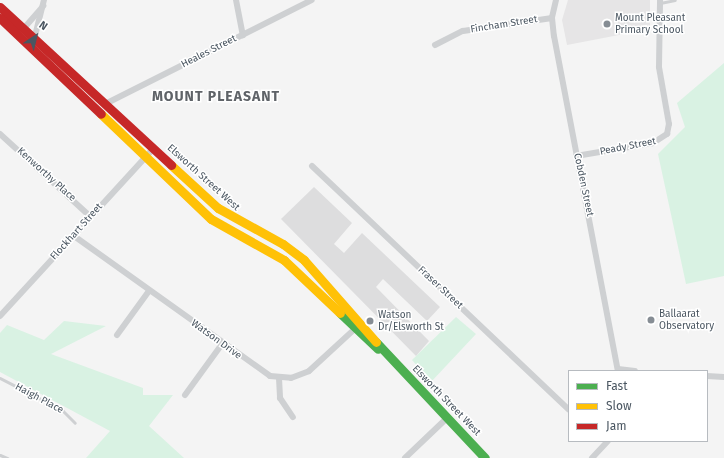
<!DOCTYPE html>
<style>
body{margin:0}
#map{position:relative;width:724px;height:458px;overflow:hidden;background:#f4f4f4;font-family:"Fira Sans",sans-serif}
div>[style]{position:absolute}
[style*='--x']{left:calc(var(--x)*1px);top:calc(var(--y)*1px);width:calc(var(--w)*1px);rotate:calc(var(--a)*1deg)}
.education>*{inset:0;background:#e6e5e6}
.green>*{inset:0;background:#d9f2e3}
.building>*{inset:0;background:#ddddde}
.lane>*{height:3px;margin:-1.5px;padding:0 1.5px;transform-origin:1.5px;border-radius:1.5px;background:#ced0d2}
.street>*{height:6px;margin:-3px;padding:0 3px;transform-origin:3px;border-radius:3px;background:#ced0d2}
.fast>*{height:9px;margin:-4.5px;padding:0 4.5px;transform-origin:4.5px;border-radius:4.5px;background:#4caf50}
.slow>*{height:9px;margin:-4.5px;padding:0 4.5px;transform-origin:4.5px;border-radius:4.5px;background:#ffc107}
.jam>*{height:9px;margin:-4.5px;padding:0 4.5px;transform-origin:4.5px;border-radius:4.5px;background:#c62828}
.dots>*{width:11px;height:11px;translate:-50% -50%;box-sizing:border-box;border:2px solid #fff;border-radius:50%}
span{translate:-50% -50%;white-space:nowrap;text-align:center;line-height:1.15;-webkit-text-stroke:3px #fff;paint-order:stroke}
.poi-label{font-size:10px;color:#4a5661}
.left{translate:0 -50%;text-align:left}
.street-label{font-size:10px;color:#4a5661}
.district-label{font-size:14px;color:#5f6368;font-weight:700;letter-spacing:1px}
.legend{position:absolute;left:568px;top:370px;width:140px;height:72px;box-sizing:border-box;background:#fff;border:1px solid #b7bbc0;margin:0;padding:5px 7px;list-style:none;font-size:12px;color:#4a5661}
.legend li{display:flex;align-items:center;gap:8px;height:20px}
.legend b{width:20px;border:1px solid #b7bbc0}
.north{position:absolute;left:16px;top:16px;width:40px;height:40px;-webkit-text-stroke:3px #fff;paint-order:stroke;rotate:35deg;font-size:11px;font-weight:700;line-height:16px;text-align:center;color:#4a5661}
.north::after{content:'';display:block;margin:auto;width:14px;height:18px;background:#4a5661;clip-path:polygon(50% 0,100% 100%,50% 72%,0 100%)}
</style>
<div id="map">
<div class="education">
<i style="clip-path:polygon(568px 0,650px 0,650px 29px,567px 45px,562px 20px)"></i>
</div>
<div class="green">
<i style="clip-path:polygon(724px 63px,724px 276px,686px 284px,658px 154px,685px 127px,677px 103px)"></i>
<i style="clip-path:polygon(456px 317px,476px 334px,431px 382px,412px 360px)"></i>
<i style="clip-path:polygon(64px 321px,106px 326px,51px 354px,143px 388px,143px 395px,173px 395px,149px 426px,184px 458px,86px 458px,110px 431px,0 372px,0 333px,7px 325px,44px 340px)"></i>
</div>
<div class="building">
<i style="clip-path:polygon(314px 187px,352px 223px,334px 244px,344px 253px,362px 233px,440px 307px,427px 321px,383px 279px,376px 287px,429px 341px,416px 356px,281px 219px)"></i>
</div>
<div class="lane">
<i style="--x:660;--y:3;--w:15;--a:-11"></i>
<i style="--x:0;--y:378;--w:70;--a:27.3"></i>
<i style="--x:62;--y:410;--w:18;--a:45"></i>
<i style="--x:0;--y:455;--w:8;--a:23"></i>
</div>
<div class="street">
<i style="--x:236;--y:0;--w:36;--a:79"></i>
<i style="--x:556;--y:0;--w:18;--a:103"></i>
<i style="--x:552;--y:18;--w:18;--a:84"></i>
<i style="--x:554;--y:36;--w:341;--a:79.2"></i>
<i style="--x:25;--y:27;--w:28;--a:-49"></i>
<i style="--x:35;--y:36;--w:37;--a:-76"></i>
<i style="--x:435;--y:45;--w:31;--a:-27"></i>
<i style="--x:463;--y:31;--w:90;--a:-8.3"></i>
<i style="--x:107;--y:103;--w:229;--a:-26.7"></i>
<i style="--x:0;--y:134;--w:123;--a:42.4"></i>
<i style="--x:576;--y:156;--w:78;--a:-9.6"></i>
<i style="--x:653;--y:143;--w:17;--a:-33"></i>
<i style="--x:667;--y:134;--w:10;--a:-79"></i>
<i style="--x:669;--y:124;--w:58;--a:-100"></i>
<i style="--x:659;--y:67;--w:67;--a:-89.1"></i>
<i style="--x:312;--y:166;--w:354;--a:43.5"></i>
<i style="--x:74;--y:236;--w:241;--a:35.5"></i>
<i style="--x:270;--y:376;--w:21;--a:5"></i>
<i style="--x:291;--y:378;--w:19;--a:-21"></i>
<i style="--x:309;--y:371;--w:67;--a:-42.6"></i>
<i style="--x:0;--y:316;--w:228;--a:-47.5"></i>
<i style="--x:117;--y:335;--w:54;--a:-54"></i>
<i style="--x:618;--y:369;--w:17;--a:7"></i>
<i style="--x:707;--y:376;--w:17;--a:3"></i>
<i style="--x:279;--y:378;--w:20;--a:87"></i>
<i style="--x:280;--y:398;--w:23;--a:56"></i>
<i style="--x:185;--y:395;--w:63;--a:-54"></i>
<i style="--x:405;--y:458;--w:58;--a:-43.6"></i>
<i style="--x:592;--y:458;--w:23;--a:-47"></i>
</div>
<div class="fast">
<i style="--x:340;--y:313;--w:52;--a:43.5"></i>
<i style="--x:376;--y:342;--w:159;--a:46.8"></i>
</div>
<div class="slow">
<i style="--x:101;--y:114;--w:152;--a:43.7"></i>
<i style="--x:211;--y:219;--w:84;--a:29.3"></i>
<i style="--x:284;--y:260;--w:77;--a:43.4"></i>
<i style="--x:171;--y:165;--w:64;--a:42.5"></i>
<i style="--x:218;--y:208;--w:74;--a:29"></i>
<i style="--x:283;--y:244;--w:26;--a:37"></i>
<i style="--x:304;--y:260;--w:109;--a:48.7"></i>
</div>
<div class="jam">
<i style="--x:0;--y:7;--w:233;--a:42.7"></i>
<i style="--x:0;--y:18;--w:139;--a:43.5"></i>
</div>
<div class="dots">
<i style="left:607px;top:24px;background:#868d94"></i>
<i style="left:651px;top:320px;background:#868d94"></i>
<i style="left:370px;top:321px;background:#868d94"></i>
</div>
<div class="poi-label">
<span class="left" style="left:615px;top:24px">Mount Pleasant<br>Primary School</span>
<span class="left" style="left:659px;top:320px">Ballaarat<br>Observatory</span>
<span class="left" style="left:378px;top:321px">Watson<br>Dr/Elsworth St</span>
</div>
<div class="street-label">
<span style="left:504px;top:25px;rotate:-9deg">Fincham Street</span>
<span style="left:209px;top:52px;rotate:-27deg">Heales Street</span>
<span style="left:628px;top:147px;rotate:-11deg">Peady Street</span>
<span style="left:46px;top:175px;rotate:42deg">Kenworthy Place</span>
<span style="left:203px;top:178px;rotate:42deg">Elsworth Street West</span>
<span style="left:583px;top:185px;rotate:78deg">Cobden Street</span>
<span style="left:77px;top:232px;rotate:-48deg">Flockhart Street</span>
<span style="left:440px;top:288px;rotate:43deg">Fraser Street</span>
<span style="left:216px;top:340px;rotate:36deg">Watson Drive</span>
<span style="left:39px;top:399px;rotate:28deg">Haigh Place</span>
<span style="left:446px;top:401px;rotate:46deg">Elsworth Street West</span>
</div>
<div class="district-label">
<span style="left:216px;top:97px">MOUNT PLEASANT</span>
</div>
<ul class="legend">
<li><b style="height:5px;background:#4caf50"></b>Fast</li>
<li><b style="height:5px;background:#ffc107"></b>Slow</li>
<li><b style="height:5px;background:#c62828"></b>Jam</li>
</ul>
<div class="north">N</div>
</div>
